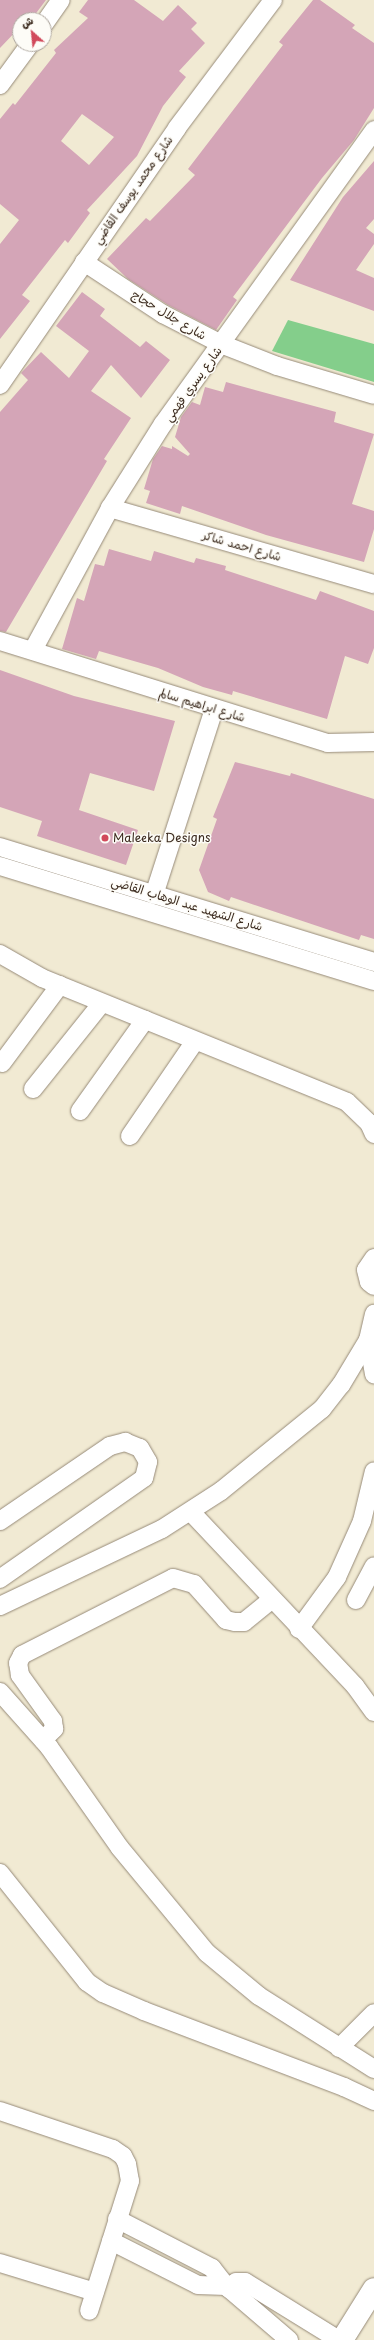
<!DOCTYPE html>
<meta charset="utf-8">
<style>
body{margin:0}
#map{position:relative;width:374px;height:2340px;overflow:hidden;background:#f1ead3;font-family:"Playpen Sans","Playpen Sans Arabic",sans-serif}
div>[style]{position:absolute}
[style*='--x']{left:calc(var(--x)*1px);top:calc(var(--y)*1px);width:calc(var(--w)*1px);rotate:calc(var(--a)*1deg)}
.green>*{inset:0;background:#84ce8b}
.building>*{inset:0;background:#d4a5b7}
.roads{filter:drop-shadow(0 0 1px #968a78) drop-shadow(0 0 1px #968a78)}
.minor>*{height:18px;margin:-9px;padding:0 9px;transform-origin:9px;border-radius:9px;background:#fff}
.major>*{height:22px;margin:-11px;padding:0 11px;transform-origin:11px;border-radius:11px;background:#fff}
.dots>*{width:11px;height:11px;translate:-50% -50%;box-sizing:border-box;border:2px solid #fdfcf7;border-radius:50%}
span{translate:-50% -50%;white-space:nowrap;text-align:center;line-height:1.15;-webkit-text-stroke:3px #fdfcf7;paint-order:stroke}
.street-label{font-size:12px;color:#3b2a1e}
.poi-label{font-size:12px;color:#3b2a1e}
.left{translate:0 -50%;text-align:left}
.north{position:absolute;left:12px;top:12px;width:40px;height:40px;box-sizing:border-box;background:#fdfcf7;border:1px solid #afa8a0;border-radius:50%;rotate:333deg;font-size:11px;font-weight:700;line-height:16px;text-align:center;color:#3b2a1e}
.north::after{content:'';display:block;margin:auto;width:14px;height:18px;background:#d1495b;clip-path:polygon(50% 0,100% 100%,50% 72%,0 100%)}
</style>
<div id="map">
<div class="green">
<i style="clip-path:polygon(288px 320px,374px 344px,374px 382px,272px 351px)"></i>
</div>
<div class="building">
<i style="clip-path:polygon(0 0,46px 0,31px 20px,20px 20px,20px 27px,0 48px)"></i>
<i style="clip-path:polygon(evenodd,88px 0,134px 0,163px 21px,178px 5px,197px 23px,191px 29px,205px 43px,179px 71px,186px 77px,163px 106px,137px 156px,87px 210px,90px 213px,68px 243px,65px 240px,22px 295px,30px 301px,0 339px,0 244px,19px 220px,0 204px,0 119px,13px 103px,15px 105px,56px 53px,54px 50px,88px 18px,79px 12px,88px 0,82px 114px,114px 137px,89px 165px,61px 141px,82px 114px)"></i>
<i style="clip-path:polygon(313px 0,320px 0,355px 25px,352px 28px,374px 43px,374px 108px,354px 140px,322px 178px,233px 297px,237px 300px,216px 330px,168px 305px,128px 279px,107px 259px,146px 218px,150px 221px,195px 175px,188px 169px,283px 45px,279px 42px)"></i>
<i style="clip-path:polygon(374px 161px,374px 219px,366px 228px,374px 234px,374px 244px,356px 270px,374px 278px,374px 311px,290px 280px,343px 197px)"></i>
<i style="clip-path:polygon(82px 292px,105px 309px,100px 316px,140px 347px,146px 341px,170px 360px,141px 398px,111px 365px,91px 391px,131px 418px,104px 459px,107px 461px,6px 632px,0 631px,0 412px,28px 380px,21px 373px,41px 352px,69px 378px,89px 351px,56px 326px)"></i>
<i style="clip-path:polygon(226px 382px,336px 412px,334px 422px,374px 434px,352px 504px,374px 511px,374px 529px,364px 562px,266px 535px,182px 506px,180px 514px,146px 503px,150px 491px,144px 489px,153px 459px,162px 446px,172px 449px,172px 446px,188px 456px,190px 454px,175px 437px,181px 417px,192px 402px,200px 405px,205px 387px,223px 392px)"></i>
<i style="clip-path:polygon(109px 549px,151px 561px,154px 551px,194px 563px,196px 558px,226px 566px,225px 570px,316px 600px,320px 591px,374px 611px,374px 648px,368px 664px,345px 656px,327px 719px,233px 691px,232px 695px,203px 687px,158px 668px,99px 651px,96px 659px,62px 649px,77px 598px,84px 601px,95px 564px,104px 566px)"></i>
<i style="clip-path:polygon(0 670px,74px 696px,175px 721px,154px 791px,90px 773px,79px 810px,138px 830px,126px 865px,37px 836px,42px 821px,0 807px)"></i>
<i style="clip-path:polygon(235px 762px,290px 776px,291px 773px,374px 799px,374px 939px,361px 935px,359px 940px,231px 897px,229px 901px,208px 892px,199px 870px,217px 819px,213px 817px)"></i>
</div>
<div class="roads">
<div class="minor">
<i style="--x:44;--y:24;--w:29;--a:-55"></i>
<i style="--x:0;--y:85;--w:51;--a:-53.8"></i>
<i style="--x:84;--y:262;--w:95;--a:33.4"></i>
<i style="--x:163;--y:314;--w:65;--a:27.3"></i>
<i style="--x:221;--y:344;--w:60;--a:21.4"></i>
<i style="--x:277;--y:366;--w:101;--a:16.6"></i>
<i style="--x:0;--y:385;--w:312;--a:-55.4"></i>
<i style="--x:177;--y:128;--w:160;--a:-53.1"></i>
<i style="--x:110;--y:508;--w:275;--a:16.1"></i>
<i style="--x:0;--y:641;--w:343;--a:17.3"></i>
<i style="--x:328;--y:743;--w:46;--a:-1.2"></i>
<i style="--x:33;--y:650;--w:162;--a:-61.5"></i>
<i style="--x:110;--y:508;--w:99;--a:-57.8"></i>
<i style="--x:163;--y:424;--w:362;--a:-54.3"></i>
<i style="--x:0;--y:847;--w:391;--a:17.1"></i>
<i style="--x:0;--y:866;--w:391;--a:17.1"></i>
<i style="--x:154;--y:895;--w:195;--a:-72.1"></i>
<i style="--x:0;--y:954;--w:48;--a:29.7"></i>
<i style="--x:42;--y:978;--w:329;--a:22.1"></i>
<i style="--x:347;--y:1102;--w:30;--a:44"></i>
<i style="--x:369;--y:1123;--w:12;--a:66"></i>
<i style="--x:2;--y:1063;--w:97;--a:-53.4"></i>
<i style="--x:33;--y:1089;--w:110;--a:-51.3"></i>
<i style="--x:80;--y:1111;--w:112;--a:-54.5"></i>
<i style="--x:130;--y:1136;--w:115;--a:-55.6"></i>
<i style="--x:374;--y:1258;--w:14;--a:124"></i>
<i style="--x:366;--y:1270;--w:12;--a:76"></i>
<i style="--x:369;--y:1282;--w:6;--a:39"></i>
<i style="--x:368;--y:1340;--w:35;--a:80"></i>
<i style="--x:191;--y:1512;--w:239;--a:46.7"></i>
<i style="--x:355;--y:1686;--w:32;--a:54"></i>
<i style="--x:0;--y:1521;--w:133;--a:-34.3"></i>
<i style="--x:110;--y:1446;--w:16;--a:-15"></i>
<i style="--x:125;--y:1442;--w:16;--a:22"></i>
<i style="--x:140;--y:1448;--w:16;--a:60"></i>
<i style="--x:148;--y:1462;--w:16;--a:104"></i>
<i style="--x:144;--y:1478;--w:176;--a:145"></i>
<i style="--x:356;--y:1600;--w:38;--a:-62"></i>
<i style="--x:0;--y:1606;--w:179;--a:-25.4"></i>
<i style="--x:162;--y:1529;--w:70;--a:-32.8"></i>
<i style="--x:221;--y:1491;--w:130;--a:-39.1"></i>
<i style="--x:322;--y:1409;--w:31;--a:-52"></i>
<i style="--x:341;--y:1385;--w:52;--a:-59"></i>
<i style="--x:368;--y:1340;--w:27;--a:-77"></i>
<i style="--x:299;--y:1629;--w:64;--a:-53.8"></i>
<i style="--x:337;--y:1577;--w:61;--a:-65.9"></i>
<i style="--x:362;--y:1521;--w:51;--a:-76.5"></i>
<i style="--x:0;--y:1692;--w:74;--a:48.3"></i>
<i style="--x:49;--y:1747;--w:123;--a:54.9"></i>
<i style="--x:120;--y:1848;--w:136;--a:50.4"></i>
<i style="--x:207;--y:1953;--w:67;--a:39.6"></i>
<i style="--x:259;--y:1996;--w:136;--a:32.4"></i>
<i style="--x:43;--y:1740;--w:16;--a:-45"></i>
<i style="--x:54;--y:1729;--w:8;--a:-97"></i>
<i style="--x:53;--y:1721;--w:57;--a:-125.7"></i>
<i style="--x:20;--y:1675;--w:12;--a:-99"></i>
<i style="--x:18;--y:1663;--w:9;--a:-63"></i>
<i style="--x:22;--y:1655;--w:169;--a:-27"></i>
<i style="--x:173;--y:1578;--w:22;--a:16"></i>
<i style="--x:194;--y:1584;--w:48;--a:48.4"></i>
<i style="--x:226;--y:1620;--w:9;--a:13"></i>
<i style="--x:235;--y:1622;--w:9;--a:0"></i>
<i style="--x:244;--y:1622;--w:36;--a:-39"></i>
<i style="--x:0;--y:1873;--w:139;--a:51.4"></i>
<i style="--x:87;--y:1982;--w:19;--a:35"></i>
<i style="--x:103;--y:1993;--w:45;--a:23.7"></i>
<i style="--x:144;--y:2011;--w:214;--a:20.8"></i>
<i style="--x:344;--y:2087;--w:33;--a:25"></i>
<i style="--x:339;--y:2048;--w:49;--a:-45"></i>
<i style="--x:0;--y:2111;--w:119;--a:18.6"></i>
<i style="--x:113;--y:2149;--w:12;--a:35"></i>
<i style="--x:123;--y:2156;--w:9;--a:63"></i>
<i style="--x:127;--y:2164;--w:17;--a:80"></i>
<i style="--x:130;--y:2181;--w:136;--a:107.5"></i>
<i style="--x:117;--y:2219;--w:107;--a:27.3"></i>
<i style="--x:212;--y:2268;--w:23;--a:52"></i>
<i style="--x:226;--y:2286;--w:83;--a:40.6"></i>
<i style="--x:111;--y:2241;--w:97;--a:26.8"></i>
<i style="--x:198;--y:2285;--w:28;--a:2"></i>
<i style="--x:0;--y:2263;--w:99;--a:17"></i>
<i style="--x:229;--y:2289;--w:10;--a:-45"></i>
<i style="--x:236;--y:2282;--w:9;--a:0"></i>
<i style="--x:245;--y:2282;--w:110;--a:31.7"></i>
</div>
<div class="major">
<i style="--x:342;--y:2340;--w:60;--a:-57.9"></i>
</div>
</div>
<div class="dots">
<i style="left:105px;top:838px;background:#d1495b"></i>
</div>
<div class="street-label">
<span style="left:133px;top:190px;rotate:-55deg">شارع محمد يوسف القاضي</span>
<span style="left:169px;top:315px;rotate:31deg">شارع جلال حجاج</span>
<span style="left:193px;top:384px;rotate:-54deg">شارع يسري فهمي</span>
<span style="left:242px;top:546px;rotate:16deg">شارع احمد شاكر</span>
<span style="left:202px;top:705px;rotate:17deg">شارع ابراهيم سالم</span>
<span style="left:187px;top:904px;rotate:17deg">شارع الشهيد عبد الوهاب القاضي</span>
</div>
<div class="poi-label">
<span class="left" style="left:113px;top:838px">Maleeka Designs</span>
</div>
<div class="north">ش</div>
</div>
